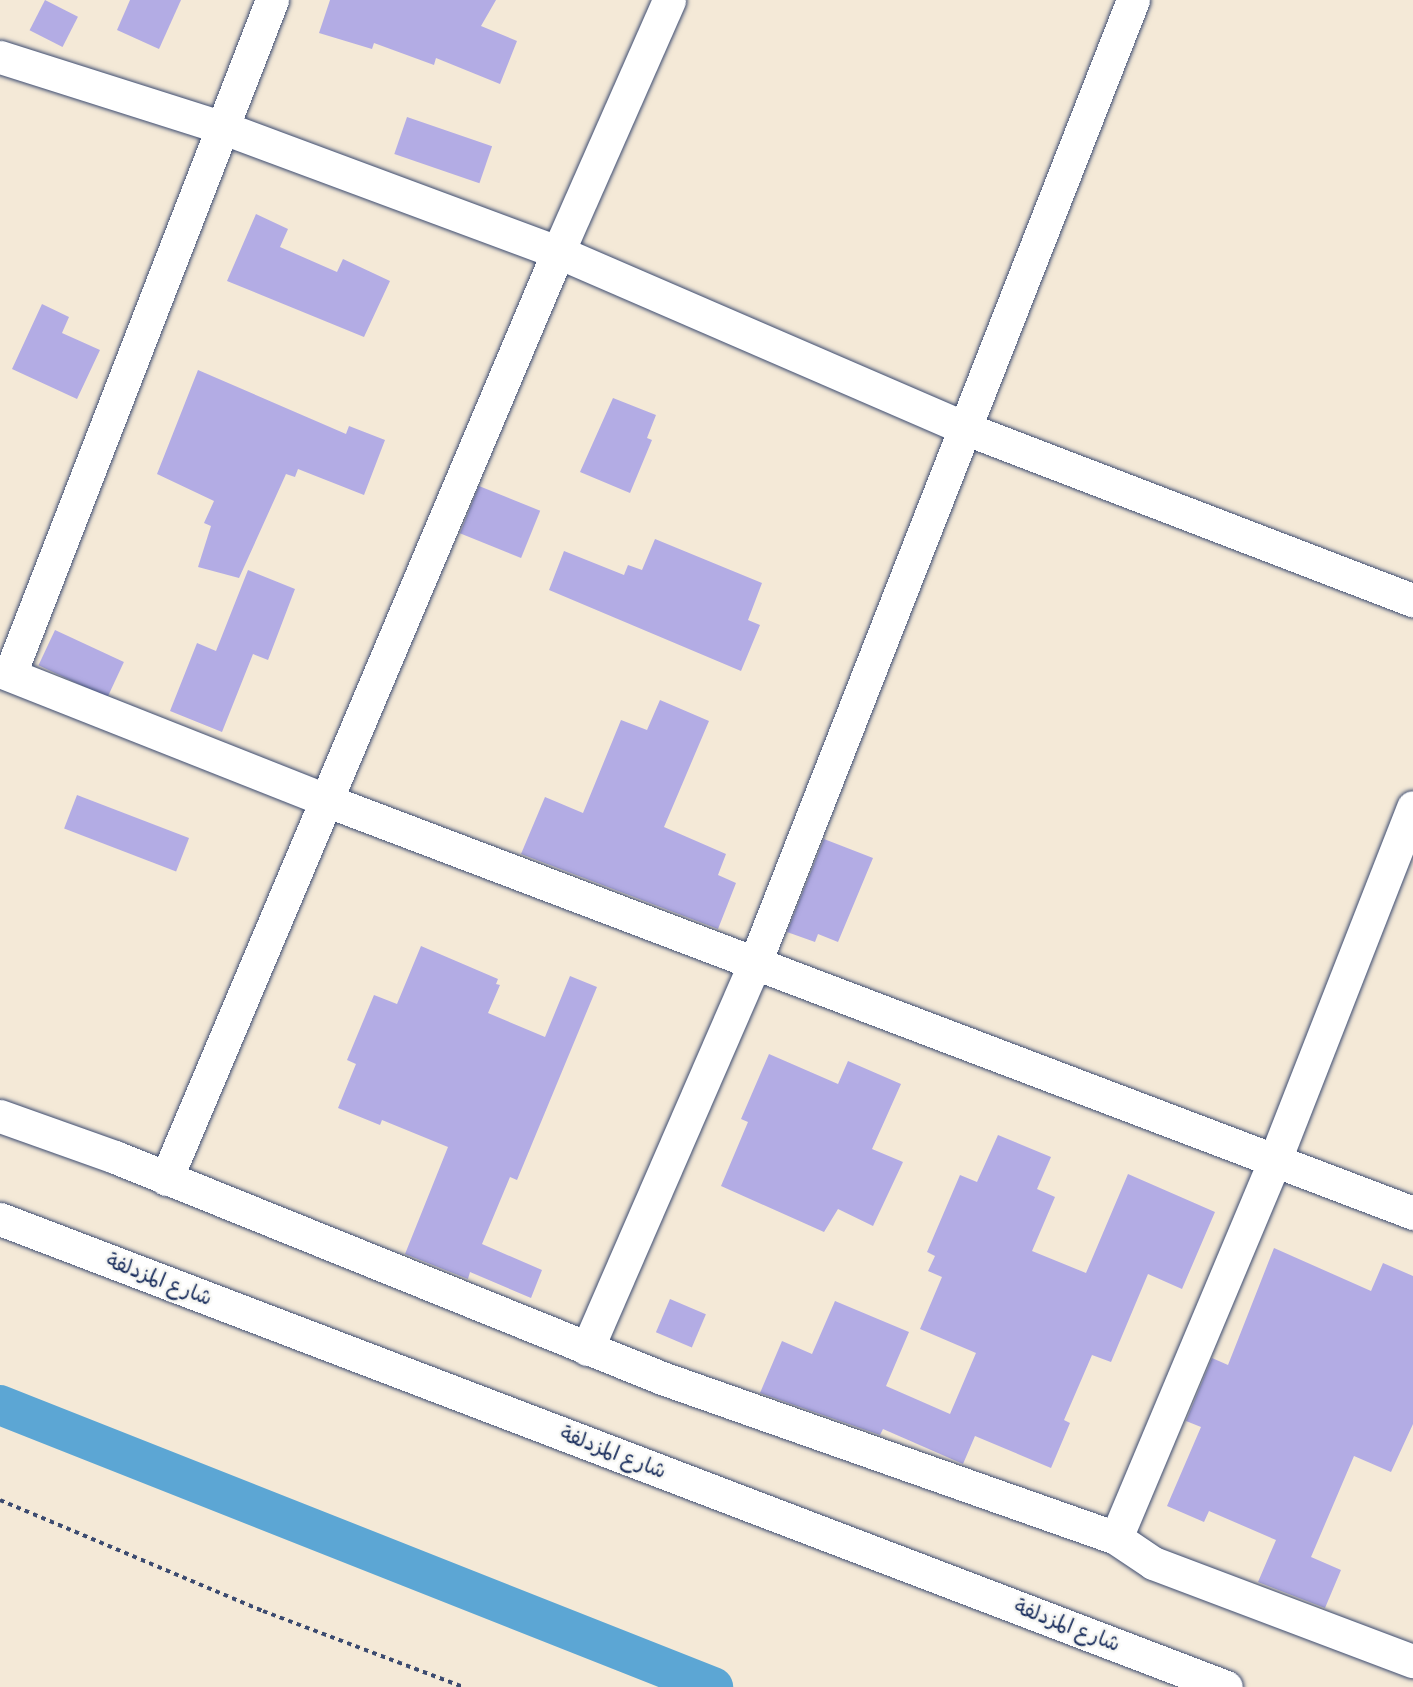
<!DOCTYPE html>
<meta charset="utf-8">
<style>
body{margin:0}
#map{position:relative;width:1413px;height:1687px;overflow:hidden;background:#f4e9d7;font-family:Pangolin,"Playpen Sans Arabic",sans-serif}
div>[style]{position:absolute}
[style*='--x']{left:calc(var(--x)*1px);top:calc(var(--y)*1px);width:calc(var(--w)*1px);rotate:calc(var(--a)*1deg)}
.canal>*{height:40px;margin:-20px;padding:0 20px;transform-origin:20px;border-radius:20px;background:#5ca6d4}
.building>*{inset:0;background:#b3ace4;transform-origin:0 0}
.path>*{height:4px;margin-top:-2px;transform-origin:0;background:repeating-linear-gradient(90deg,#3c4b70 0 4.5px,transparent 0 9px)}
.roads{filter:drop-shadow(0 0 2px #3c4b70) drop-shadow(0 0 2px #3c4b70)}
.minor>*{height:33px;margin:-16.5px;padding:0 16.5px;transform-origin:16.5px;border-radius:16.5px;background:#fff}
span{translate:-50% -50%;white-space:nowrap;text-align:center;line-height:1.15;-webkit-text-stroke:5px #f6f6f2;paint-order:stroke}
.street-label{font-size:21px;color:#1b2f5e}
</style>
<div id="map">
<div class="canal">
<i style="--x:0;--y:1405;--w:767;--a:21.58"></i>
</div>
<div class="building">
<i style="left:45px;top:0;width:37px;height:34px;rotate:27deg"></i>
<i style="clip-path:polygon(130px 0,181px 0,159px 49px,117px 30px)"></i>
<i style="clip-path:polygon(330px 0,496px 0,481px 26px,517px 41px,500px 84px,436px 58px,434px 65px,374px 43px,372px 49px,319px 33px)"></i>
<i style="left:407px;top:117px;width:90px;height:39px;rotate:19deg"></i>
<i style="clip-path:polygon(256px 214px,288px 229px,280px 247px,337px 272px,343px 259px,390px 281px,364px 337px,227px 281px)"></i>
<i style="clip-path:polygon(42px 304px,69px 317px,62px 333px,100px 350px,77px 399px,12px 369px)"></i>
<i style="clip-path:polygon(198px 370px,346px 434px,349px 426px,385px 440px,364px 495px,298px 469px,295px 477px,286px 474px,239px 578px,198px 567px,211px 526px,204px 523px,214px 501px,157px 474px)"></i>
<i style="clip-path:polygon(613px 398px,656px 415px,647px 438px,652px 440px,630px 493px,580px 472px)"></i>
<i style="left:479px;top:486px;width:66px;height:51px;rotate:22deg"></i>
<i style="clip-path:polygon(655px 539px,762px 583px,748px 620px,760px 625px,741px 671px,549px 590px,564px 551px,624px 575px,628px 565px,642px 570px)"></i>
<i style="clip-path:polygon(248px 570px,295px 589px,268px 660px,253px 654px,222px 732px,170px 711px,197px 643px,216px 651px)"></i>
<i style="left:55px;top:630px;width:76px;height:39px;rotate:25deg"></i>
<i style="clip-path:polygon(660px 700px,709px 721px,664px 827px,726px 854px,718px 875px,736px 883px,718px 929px,521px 854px,545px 797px,583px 813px,621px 720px,647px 730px)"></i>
<i style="left:77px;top:795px;width:120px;height:36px;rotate:21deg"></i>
<i style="clip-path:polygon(824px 839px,873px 858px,838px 942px,818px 934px,815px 942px,787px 932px)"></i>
<i style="clip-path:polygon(421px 946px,498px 979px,496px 984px,500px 985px,488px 1013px,545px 1037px,570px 976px,597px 987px,517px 1180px,510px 1177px,482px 1244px,542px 1270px,531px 1298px,470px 1272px,468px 1279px,405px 1254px,448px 1147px,382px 1120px,380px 1125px,338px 1108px,356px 1064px,347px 1060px,374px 995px,397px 1004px)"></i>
<i style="clip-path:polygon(769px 1054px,838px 1084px,848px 1061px,901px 1084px,872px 1149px,903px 1162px,873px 1226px,838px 1209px,824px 1232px,721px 1186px,748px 1122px,741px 1119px)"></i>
<i style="clip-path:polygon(998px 1135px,1051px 1157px,1037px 1189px,1055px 1197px,1032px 1251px,1086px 1273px,1128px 1174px,1215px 1212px,1182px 1289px,1148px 1274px,1111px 1362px,1092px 1355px,1064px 1420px,1070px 1423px,1051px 1468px,975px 1436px,963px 1464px,883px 1429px,880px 1435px,760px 1393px,782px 1341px,812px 1354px,835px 1301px,909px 1332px,886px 1386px,950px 1414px,976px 1353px,920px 1329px,942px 1277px,928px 1271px,935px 1256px,927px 1252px,960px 1175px,977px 1182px)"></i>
<i style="clip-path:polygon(1274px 1248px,1371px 1291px,1383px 1263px,1413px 1276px,1413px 1424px,1391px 1472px,1354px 1456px,1311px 1557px,1341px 1570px,1325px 1608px,1258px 1582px,1276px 1540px,1209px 1511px,1204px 1522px,1167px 1506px,1201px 1427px,1186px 1421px,1212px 1358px,1228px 1365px)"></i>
<i style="left:670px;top:1299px;width:39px;height:36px;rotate:23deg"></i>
</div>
<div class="path">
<i style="--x:0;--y:1500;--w:285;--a:22.9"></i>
<i style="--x:263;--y:1611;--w:214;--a:20.8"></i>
</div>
<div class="roads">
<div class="minor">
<i style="--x:0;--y:57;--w:232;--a:17.6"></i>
<i style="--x:221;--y:127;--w:359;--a:20.4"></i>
<i style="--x:558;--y:252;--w:443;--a:23.4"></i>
<i style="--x:964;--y:428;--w:481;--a:21"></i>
<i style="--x:0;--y:671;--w:353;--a:21.6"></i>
<i style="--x:328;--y:801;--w:1161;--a:20.79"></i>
<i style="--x:10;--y:674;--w:723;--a:-68.76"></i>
<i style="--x:0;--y:1116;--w:122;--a:19.6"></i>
<i style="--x:115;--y:1157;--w:590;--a:22"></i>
<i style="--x:662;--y:1378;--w:481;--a:19.4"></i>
<i style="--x:1116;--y:1538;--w:45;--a:34"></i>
<i style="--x:1153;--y:1563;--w:278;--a:20.7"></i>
<i style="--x:166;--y:1179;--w:1006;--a:-67.08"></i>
<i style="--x:558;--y:252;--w:275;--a:-66.2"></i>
<i style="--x:0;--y:1219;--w:1312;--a:20.89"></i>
<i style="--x:587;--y:1349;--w:424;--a:-66.5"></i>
<i style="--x:756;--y:960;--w:1031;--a:-68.56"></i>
<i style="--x:1116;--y:1538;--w:408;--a:-67.2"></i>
<i style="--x:1274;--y:1162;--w:381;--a:-68.6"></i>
</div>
</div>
<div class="street-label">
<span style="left:159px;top:1280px;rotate:21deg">شارع المزدلفة</span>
<span style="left:613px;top:1453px;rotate:21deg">شارع المزدلفة</span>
<span style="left:1067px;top:1626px;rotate:21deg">شارع المزدلفة</span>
</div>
</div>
